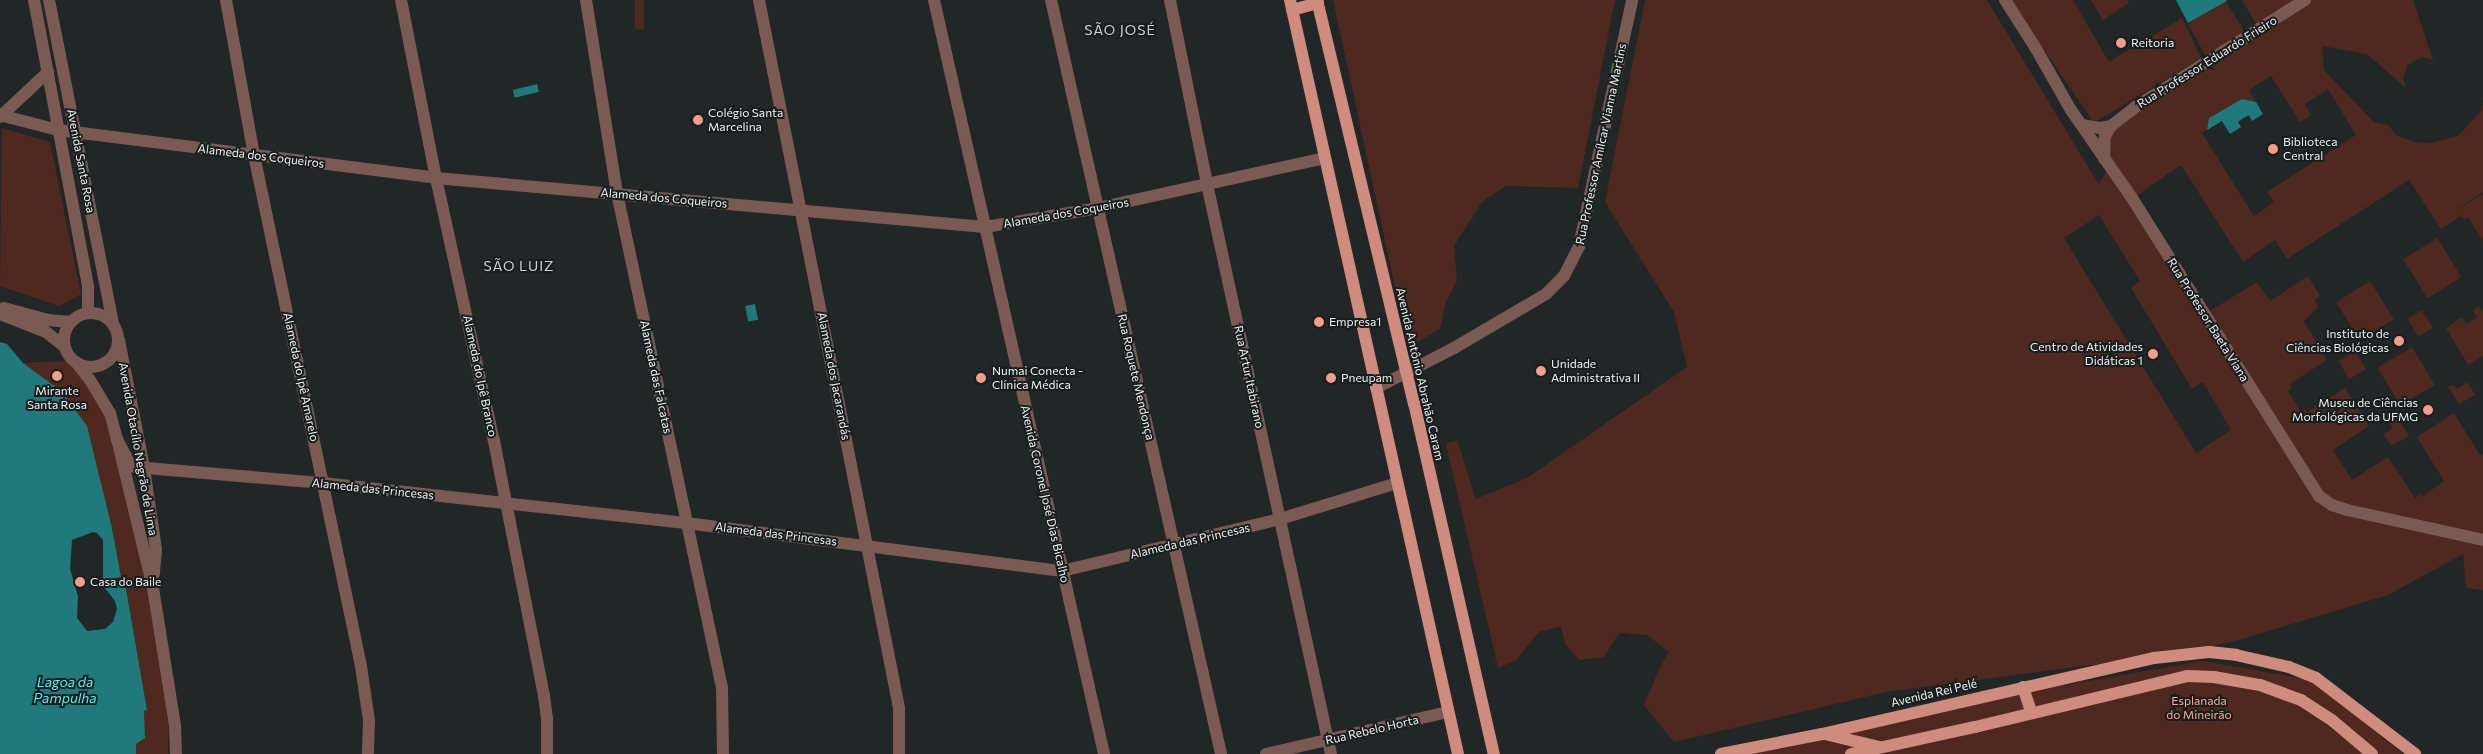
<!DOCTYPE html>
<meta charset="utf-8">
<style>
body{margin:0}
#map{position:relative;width:2483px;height:754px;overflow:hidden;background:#212727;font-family:Commissioner,sans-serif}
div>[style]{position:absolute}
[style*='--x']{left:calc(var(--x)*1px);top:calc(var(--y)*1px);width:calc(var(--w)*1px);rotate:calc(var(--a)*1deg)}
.green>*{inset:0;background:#4f2820;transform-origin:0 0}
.water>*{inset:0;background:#20797b;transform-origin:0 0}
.minor>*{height:12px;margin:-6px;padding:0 6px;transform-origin:6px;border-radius:6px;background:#7a5a52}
.minor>.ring{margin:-6px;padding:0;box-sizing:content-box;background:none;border:12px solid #7a5a52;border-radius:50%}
.major>*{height:12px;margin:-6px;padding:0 6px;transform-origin:6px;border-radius:6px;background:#cf8c7e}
.dots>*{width:14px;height:14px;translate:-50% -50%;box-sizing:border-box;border:2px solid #181d1d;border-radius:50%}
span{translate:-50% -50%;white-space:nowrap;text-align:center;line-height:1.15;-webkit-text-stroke:4px #181d1d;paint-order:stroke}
.poi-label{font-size:12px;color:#edf1f1}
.left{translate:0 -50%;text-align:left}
.right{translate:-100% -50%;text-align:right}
.street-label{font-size:12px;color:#edf1f1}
.park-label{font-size:12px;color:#ffaa97}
.neighbourhood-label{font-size:14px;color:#cad2d2;letter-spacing:1px}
.water-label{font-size:14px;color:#53f2f6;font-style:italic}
</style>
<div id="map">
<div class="green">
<i style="left:635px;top:0;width:9px;height:29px"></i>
<i style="clip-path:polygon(1333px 0,1615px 0,1578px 188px,1506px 186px,1482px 202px,1454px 246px,1457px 281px,1446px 302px,1440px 329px,1408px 347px)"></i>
<i style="clip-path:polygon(evenodd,1645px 0,1987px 0,2099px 185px,2109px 166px,2105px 136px,2208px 60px,2188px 24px,2226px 2px,2247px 35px,2310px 0,2413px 0,2433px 60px,2422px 57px,2407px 65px,2403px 79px,2406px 88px,2367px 54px,2322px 46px,2324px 70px,2374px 122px,2388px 125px,2396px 135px,2414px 142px,2431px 143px,2458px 136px,2481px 111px,2483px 102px,2483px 192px,2453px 212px,2483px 194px,2483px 241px,2468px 217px,2464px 220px,2461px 216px,2441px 229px,2409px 180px,2287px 259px,2275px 240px,2243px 262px,2181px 165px,2133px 198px,2205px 314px,2257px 282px,2270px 301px,2308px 276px,2320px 296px,2315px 300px,2318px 307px,2304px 321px,2327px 360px,2290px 384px,2292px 388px,2288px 391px,2301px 412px,2305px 409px,2307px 412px,2345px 388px,2369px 426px,2333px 450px,2352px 480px,2388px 457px,2415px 498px,2420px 494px,2422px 497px,2444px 481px,2417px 437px,2454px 413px,2480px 455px,2483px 454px,2483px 590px,2466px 588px,2463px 554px,2388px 595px,2242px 639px,2183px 653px,1886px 692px,1674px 742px,1644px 705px,1660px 667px,1669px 652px,1647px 635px,1619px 633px,1604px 657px,1579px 660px,1565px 644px,1561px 626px,1539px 632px,1515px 661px,1498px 668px,1446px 444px,1457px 440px,1476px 499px,1527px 478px,1687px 367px,1674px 312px,1605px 202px,1645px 0,2271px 76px,2300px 122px,2311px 115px,2305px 104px,2328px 89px,2356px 135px,2267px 192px,2274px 202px,2254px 216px,2202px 133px,2207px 130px,2209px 118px,2242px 99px,2256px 102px,2249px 90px,2271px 76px,1645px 0,2099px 215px,2140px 281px,2131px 288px,2192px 389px,2203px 382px,2231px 430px,2196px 453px,2064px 238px,2099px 215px)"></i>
<i style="clip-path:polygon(2010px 0,2073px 0,2109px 62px,2182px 18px,2201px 58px,2094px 123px)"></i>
<i style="clip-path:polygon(2091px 0,2127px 0,2129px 3px,2103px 20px)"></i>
<i style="clip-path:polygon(2242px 0,2304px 0,2259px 29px)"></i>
<i style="clip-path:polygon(2px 128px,50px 142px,81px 294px,59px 306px,0 286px)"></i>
<i style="left:2437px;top:238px;width:46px;height:40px;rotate:58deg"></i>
<i style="left:2370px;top:281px;width:45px;height:40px;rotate:58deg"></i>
<i style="clip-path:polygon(2479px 306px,2483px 312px,2483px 356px,2468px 365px,2446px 328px,2462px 317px,2466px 324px,2477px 318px,2473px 310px)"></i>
<i style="left:2422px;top:310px;width:21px;height:17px;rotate:59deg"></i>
<i style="left:2412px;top:347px;width:44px;height:40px;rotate:59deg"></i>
<i style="left:2356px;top:351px;width:21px;height:20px;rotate:61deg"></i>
<i style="clip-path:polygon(68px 361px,93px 385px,110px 413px,142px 559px,169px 711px,168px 754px,136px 754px,136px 744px,145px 738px,144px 711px,147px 710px,125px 583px,121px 577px,112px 528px,23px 363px)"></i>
<i style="clip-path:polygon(2467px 382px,2475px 395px,2459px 404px,2448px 387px,2453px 384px,2457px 389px)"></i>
<i style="clip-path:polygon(2397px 417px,2409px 436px,2391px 446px,2384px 434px,2392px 428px,2389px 422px)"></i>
<i style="clip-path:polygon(2202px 661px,2312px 680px,2403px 754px,1746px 754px,2010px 695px)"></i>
</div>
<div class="water">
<i style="clip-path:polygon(2176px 0,2226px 0,2227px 1px,2188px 23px)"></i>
<i style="left:537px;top:84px;width:8px;height:25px;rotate:76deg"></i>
<i style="clip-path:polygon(2242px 99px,2256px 102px,2263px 114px,2252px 121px,2249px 115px,2242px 119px,2238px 122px,2241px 127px,2230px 134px,2222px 121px,2207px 130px,2209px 118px)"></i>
<i style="left:755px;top:304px;width:16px;height:10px;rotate:79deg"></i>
<i style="clip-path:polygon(0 342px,7px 344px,23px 363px,61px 391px,87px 426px,112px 528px,121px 577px,103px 581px,103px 540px,97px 533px,93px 532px,72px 540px,70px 569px,78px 596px,77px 618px,87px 631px,105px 629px,113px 622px,117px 609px,115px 601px,104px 587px,125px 583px,147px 710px,144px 711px,145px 738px,136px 744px,136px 754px,0 754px)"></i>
</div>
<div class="minor">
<i style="--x:34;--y:0;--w:292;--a:79.3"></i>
<i style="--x:88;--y:287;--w:25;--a:90"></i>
<i style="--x:49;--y:0;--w:329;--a:78.8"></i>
<i style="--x:226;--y:0;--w:158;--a:79.8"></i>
<i style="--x:254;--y:155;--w:522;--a:78.17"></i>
<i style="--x:361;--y:666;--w:56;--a:81.7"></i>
<i style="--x:369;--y:721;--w:33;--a:92"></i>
<i style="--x:401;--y:0;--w:181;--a:78.9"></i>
<i style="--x:436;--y:178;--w:269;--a:77.6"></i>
<i style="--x:494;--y:441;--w:259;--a:78.9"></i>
<i style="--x:544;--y:695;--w:23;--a:83"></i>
<i style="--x:547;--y:718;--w:36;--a:90"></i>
<i style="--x:586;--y:0;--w:195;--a:80.9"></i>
<i style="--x:617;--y:193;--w:506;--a:78.02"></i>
<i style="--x:722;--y:688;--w:66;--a:89.1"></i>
<i style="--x:759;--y:0;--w:722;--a:78.81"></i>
<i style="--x:899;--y:708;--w:46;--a:90"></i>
<i style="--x:934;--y:0;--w:773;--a:77.29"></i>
<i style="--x:1051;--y:0;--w:773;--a:77.29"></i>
<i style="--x:1170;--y:0;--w:188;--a:78.6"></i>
<i style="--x:1207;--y:184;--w:583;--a:77.73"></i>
<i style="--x:2005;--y:0;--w:56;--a:57.4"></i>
<i style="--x:2035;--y:47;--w:73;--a:60.3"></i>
<i style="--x:2071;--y:110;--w:107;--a:55.3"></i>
<i style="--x:2132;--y:198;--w:352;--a:57.9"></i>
<i style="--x:2319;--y:496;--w:16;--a:35"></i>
<i style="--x:2332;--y:505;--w:16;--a:18"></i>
<i style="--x:2347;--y:510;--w:139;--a:12.4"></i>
<i style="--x:0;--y:115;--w:60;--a:14.5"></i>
<i style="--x:58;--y:130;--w:381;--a:7.2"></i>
<i style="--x:436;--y:178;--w:551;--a:5.1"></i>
<i style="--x:985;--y:227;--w:115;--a:-9.5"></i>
<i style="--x:1098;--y:208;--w:232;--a:-12.4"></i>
<i style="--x:0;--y:117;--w:66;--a:-43.2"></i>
<i style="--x:2082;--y:125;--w:17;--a:10"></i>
<i style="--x:2099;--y:128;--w:12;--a:-9"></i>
<i style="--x:2111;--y:126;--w:31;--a:-38"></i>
<i style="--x:2135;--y:107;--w:201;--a:-32.2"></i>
<i style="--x:2104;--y:159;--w:23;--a:-88"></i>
<i style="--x:2105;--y:136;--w:12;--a:-59"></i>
<i style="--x:4;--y:308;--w:46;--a:15.3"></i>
<i style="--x:48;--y:320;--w:22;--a:5"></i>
<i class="ring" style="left:64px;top:313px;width:42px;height:42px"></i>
<i style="--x:0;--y:314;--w:49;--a:21.4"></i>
<i style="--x:46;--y:332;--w:23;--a:38"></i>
<i style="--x:119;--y:340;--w:130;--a:78.9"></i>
<i style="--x:144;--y:468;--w:82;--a:81.6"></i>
<i style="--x:156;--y:549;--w:25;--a:95"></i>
<i style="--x:76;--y:362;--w:23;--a:52"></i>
<i style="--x:90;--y:380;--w:39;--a:59"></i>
<i style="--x:110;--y:413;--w:27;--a:75"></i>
<i style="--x:117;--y:439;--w:153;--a:76.4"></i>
<i style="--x:153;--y:588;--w:140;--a:80.9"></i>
<i style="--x:175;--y:726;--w:28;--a:88"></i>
<i style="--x:1376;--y:388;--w:88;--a:-27.1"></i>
<i style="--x:1454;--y:348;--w:107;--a:-30.4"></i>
<i style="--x:1546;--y:294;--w:25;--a:-45"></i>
<i style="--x:1564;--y:276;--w:34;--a:-63"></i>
<i style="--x:1579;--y:246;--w:252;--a:-77.8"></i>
<i style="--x:117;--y:439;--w:27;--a:63"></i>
<i style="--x:129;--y:463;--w:7;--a:34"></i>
<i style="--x:135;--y:467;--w:189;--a:4.9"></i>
<i style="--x:323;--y:483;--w:365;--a:6.3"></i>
<i style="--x:686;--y:523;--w:379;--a:7.3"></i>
<i style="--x:1062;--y:571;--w:224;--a:-13.4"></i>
<i style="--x:1280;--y:519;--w:122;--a:-17.1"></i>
<i style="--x:1266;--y:754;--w:187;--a:-13"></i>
</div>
<div class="major">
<i style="--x:1290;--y:0;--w:772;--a:77.44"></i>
<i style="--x:1317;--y:0;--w:415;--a:76.5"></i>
<i style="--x:1414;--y:403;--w:360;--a:77.2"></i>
<i style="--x:1292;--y:10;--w:27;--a:-15"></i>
<i style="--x:2023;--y:687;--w:26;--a:72"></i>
<i style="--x:1825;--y:734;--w:56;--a:13.5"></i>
<i style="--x:1721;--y:754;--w:103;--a:-11.2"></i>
<i style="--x:1822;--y:734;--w:341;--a:-12.9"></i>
<i style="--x:2154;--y:658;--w:55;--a:-6.2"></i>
<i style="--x:2209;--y:652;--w:27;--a:6"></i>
<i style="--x:2236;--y:655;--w:54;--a:12.8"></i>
<i style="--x:2289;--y:667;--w:29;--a:22"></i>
<i style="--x:2316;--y:678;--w:125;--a:37.5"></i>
<i style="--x:1851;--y:754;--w:127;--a:-12.3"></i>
<i style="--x:1975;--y:727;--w:218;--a:-13.5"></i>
<i style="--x:2187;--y:676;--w:27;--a:2"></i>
<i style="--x:2214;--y:677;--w:47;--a:9.9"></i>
<i style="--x:2260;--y:685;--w:44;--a:20.1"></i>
<i style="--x:2301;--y:700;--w:38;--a:33"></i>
<i style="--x:2333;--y:721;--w:51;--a:40.2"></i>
</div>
<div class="dots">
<i style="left:2121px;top:43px;background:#f49d8b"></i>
<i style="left:698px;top:120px;background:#f49d8b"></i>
<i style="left:2273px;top:149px;background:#f49d8b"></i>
<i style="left:1319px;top:322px;background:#f49d8b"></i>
<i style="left:2399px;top:341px;background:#f49d8b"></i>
<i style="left:2153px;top:354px;background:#f49d8b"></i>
<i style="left:1541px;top:371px;background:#f49d8b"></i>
<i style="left:57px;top:376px;background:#f49d8b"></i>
<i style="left:981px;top:378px;background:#f49d8b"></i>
<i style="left:1331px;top:378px;background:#f49d8b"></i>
<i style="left:2428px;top:410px;background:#f49d8b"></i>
<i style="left:80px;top:582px;background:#f49d8b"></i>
</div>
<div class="poi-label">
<span class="left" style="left:2131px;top:43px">Reitoria</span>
<span class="left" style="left:708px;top:120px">Colégio Santa<br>Marcelina</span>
<span class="left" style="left:2283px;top:149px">Biblioteca<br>Central</span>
<span class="left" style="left:1329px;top:322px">Empresa1</span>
<span class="right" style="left:2389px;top:341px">Instituto de<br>Ciências Biológicas</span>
<span class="right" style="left:2143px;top:354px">Centro de Atividades<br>Didáticas 1</span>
<span class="left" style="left:1551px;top:371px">Unidade<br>Administrativa II</span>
<span class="left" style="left:992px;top:378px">Numai Conecta -<br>Clínica Médica</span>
<span class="left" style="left:1341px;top:378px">Pneupam</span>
<span style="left:57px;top:398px">Mirante<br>Santa Rosa</span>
<span class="right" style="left:2418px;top:410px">Museu de Ciências<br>Morfológicas da UFMG</span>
<span class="left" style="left:90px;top:582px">Casa do Baile</span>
</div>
<div class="street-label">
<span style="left:2207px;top:62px;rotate:-32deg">Rua Professor Eduardo Frieiro</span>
<span style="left:1601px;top:144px;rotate:-78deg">Rua Professor Amílcar Vianna Martins</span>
<span style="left:261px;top:156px;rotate:7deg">Alameda dos Coqueiros</span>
<span style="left:81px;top:161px;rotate:79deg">Avenida Santa Rosa</span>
<span style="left:664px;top:198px;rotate:5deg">Alameda dos Coqueiros</span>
<span style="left:1066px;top:213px;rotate:-10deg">Alameda dos Coqueiros</span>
<span style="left:2208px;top:320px;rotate:58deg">Rua Professor Baeta Viana</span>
<span style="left:1420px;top:374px;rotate:77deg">Avenida Antônio Abrahão Caram</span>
<span style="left:480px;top:376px;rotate:78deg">Alameda do Ipê Branco</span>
<span style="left:834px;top:376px;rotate:79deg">Alameda dos Jacarandás</span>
<span style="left:301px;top:377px;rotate:78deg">Alameda do Ipê Amarelo</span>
<span style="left:656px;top:377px;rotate:78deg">Alameda das Falcatas</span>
<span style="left:1136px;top:377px;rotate:77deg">Rua Roquete Mendonça</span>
<span style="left:1249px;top:377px;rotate:78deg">Rua Artur Itabirano</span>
<span style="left:138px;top:449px;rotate:80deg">Avenida Otacílio Negrão de Lima</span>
<span style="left:373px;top:489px;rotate:6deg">Alameda das Princesas</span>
<span style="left:1045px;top:494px;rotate:77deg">Avenida Coronel José Dias Bicalho</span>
<span style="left:776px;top:534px;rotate:7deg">Alameda das Princesas</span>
<span style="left:1190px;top:541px;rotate:-13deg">Alameda das Princesas</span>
<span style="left:1934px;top:693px;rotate:-13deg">Avenida Rei Pelé</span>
<span style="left:1372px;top:730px;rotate:-13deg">Rua Rebelo Horta</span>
</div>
<div class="park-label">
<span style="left:2199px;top:708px">Esplanada<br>do Mineirão</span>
</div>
<div class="neighbourhood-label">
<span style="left:1120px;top:30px">SÃO JOSÉ</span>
<span style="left:519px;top:266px">SÃO LUIZ</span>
</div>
<div class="water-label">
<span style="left:65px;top:690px">Lagoa da<br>Pampulha</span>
</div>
</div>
